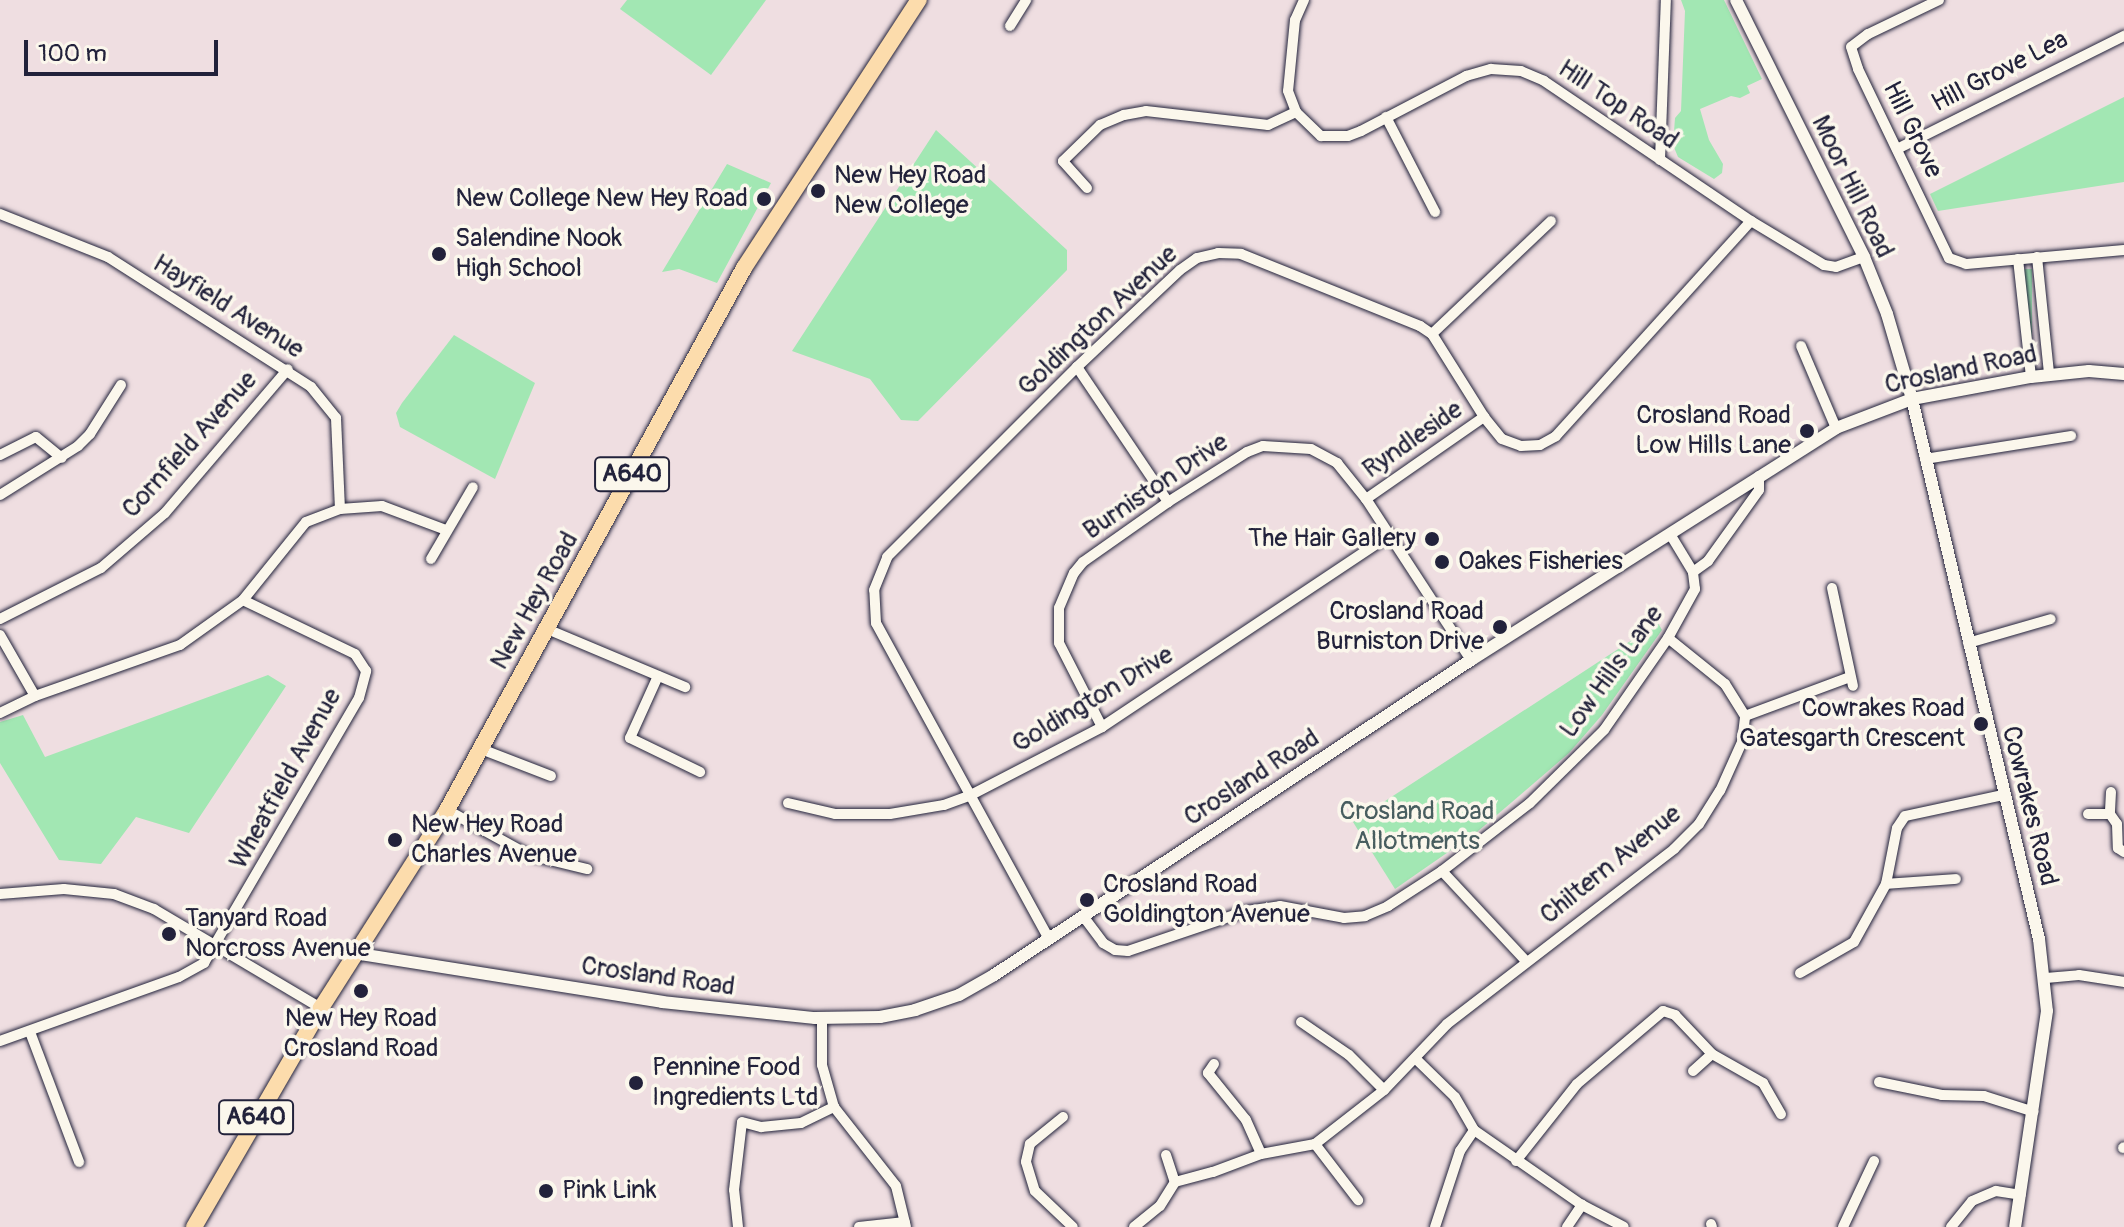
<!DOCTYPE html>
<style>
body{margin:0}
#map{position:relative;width:2124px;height:1227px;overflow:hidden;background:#efdee1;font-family:Pangolin,sans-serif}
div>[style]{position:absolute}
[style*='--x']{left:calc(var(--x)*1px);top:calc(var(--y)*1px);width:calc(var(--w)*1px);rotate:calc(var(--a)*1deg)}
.green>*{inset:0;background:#a2e7b3;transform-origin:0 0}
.roads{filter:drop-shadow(0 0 2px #22223b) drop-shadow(0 0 2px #22223b)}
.minor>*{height:10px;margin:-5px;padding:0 5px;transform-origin:5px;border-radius:5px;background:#fbf7ec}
.tertiary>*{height:12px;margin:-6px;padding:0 6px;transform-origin:6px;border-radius:6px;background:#fbf7ec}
.trunk>*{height:16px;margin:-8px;padding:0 8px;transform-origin:8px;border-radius:8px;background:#fcdcac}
.dots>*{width:22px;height:22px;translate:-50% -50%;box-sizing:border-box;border:4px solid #fbf7ec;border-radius:50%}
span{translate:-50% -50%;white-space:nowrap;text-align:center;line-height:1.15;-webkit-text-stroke:7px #fbf7ec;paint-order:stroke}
.shield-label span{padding:2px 6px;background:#fbf7ec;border:2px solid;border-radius:6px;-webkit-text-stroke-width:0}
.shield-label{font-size:24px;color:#22223b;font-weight:700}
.street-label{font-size:26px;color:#22223b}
.poi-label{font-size:26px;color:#22223b}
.left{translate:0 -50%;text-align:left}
.right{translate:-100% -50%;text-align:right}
.park-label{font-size:26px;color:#485d5f}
.scale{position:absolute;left:24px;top:40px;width:194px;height:36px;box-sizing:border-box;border:4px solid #22223b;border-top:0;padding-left:10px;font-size:24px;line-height:28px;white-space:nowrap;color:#22223b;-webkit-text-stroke:6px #fbf7ec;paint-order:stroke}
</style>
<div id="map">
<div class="green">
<i style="clip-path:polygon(627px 0,766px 0,711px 75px,620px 9px)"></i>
<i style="clip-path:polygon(1681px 0,1724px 0,1762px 79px,1747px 86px,1750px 93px,1740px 98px,1731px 96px,1700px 109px,1709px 140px,1723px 164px,1722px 173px,1714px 179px,1678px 157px,1673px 145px,1675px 118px,1681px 111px,1685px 11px)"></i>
<i style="clip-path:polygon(2124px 97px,2124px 182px,1938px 211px,1930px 194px)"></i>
<i style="clip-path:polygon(936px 130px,1067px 250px,1067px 270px,918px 421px,901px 420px,870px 379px,792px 351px)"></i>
<i style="clip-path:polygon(727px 164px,771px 183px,717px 283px,679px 269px,662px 272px)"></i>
<i style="left:2024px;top:269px;width:8px;height:91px"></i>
<i style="clip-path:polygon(454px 335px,535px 383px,495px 479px,400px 427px,396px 413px,402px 403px)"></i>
<i style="clip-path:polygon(1658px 623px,1662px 630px,1602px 715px,1569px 753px,1477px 832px,1395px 889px,1353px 822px)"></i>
<i style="clip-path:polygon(268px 675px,286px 686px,189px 833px,136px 817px,101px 864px,59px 860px,0 763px,0 722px,23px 715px,45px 757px)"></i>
</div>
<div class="roads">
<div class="minor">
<i style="--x:1304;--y:0;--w:22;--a:114"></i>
<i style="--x:1295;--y:20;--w:71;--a:95.6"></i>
<i style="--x:1288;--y:91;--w:22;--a:69"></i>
<i style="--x:1296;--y:112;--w:35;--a:44"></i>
<i style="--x:1321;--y:136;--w:27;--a:0"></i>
<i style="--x:1348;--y:136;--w:14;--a:-21"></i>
<i style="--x:1361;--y:131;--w:119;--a:-27.6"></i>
<i style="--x:1466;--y:76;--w:26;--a:-16"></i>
<i style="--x:1491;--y:69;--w:30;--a:4"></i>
<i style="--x:1521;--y:71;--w:25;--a:23"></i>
<i style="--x:1544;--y:81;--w:250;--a:34.1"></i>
<i style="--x:1751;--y:221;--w:85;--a:31.1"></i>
<i style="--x:1824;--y:265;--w:12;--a:9"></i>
<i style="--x:1836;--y:267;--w:30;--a:-20"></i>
<i style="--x:1939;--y:0;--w:79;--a:154.4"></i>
<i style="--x:1868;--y:34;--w:21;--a:143"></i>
<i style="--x:1851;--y:47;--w:23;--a:72"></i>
<i style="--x:1858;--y:69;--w:210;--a:64.3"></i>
<i style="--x:1949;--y:258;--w:18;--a:19"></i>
<i style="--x:1966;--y:264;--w:159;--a:-5.1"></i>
<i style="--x:1010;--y:26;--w:31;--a:-58"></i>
<i style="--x:1386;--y:117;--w:107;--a:62.7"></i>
<i style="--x:1897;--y:149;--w:254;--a:-26.5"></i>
<i style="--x:1660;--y:160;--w:160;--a:-87.9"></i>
<i style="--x:1087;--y:188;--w:36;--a:-132"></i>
<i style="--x:1063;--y:161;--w:52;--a:-44.2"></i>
<i style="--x:1100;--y:125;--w:26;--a:-23"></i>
<i style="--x:1124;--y:115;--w:22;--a:-10"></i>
<i style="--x:1146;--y:111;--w:123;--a:6.5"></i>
<i style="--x:1268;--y:125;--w:31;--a:-25"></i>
<i style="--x:0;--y:214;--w:116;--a:21.7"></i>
<i style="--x:108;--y:257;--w:241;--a:32.6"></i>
<i style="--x:311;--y:387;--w:40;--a:51"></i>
<i style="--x:336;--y:418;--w:91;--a:87.5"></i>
<i style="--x:2037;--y:257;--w:118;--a:84.1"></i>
<i style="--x:2018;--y:259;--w:119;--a:83.7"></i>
<i style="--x:1432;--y:334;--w:164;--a:-43.5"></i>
<i style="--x:1801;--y:346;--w:89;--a:66.9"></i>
<i style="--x:1077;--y:367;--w:163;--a:56"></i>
<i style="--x:0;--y:455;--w:40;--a:-26.6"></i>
<i style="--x:36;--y:437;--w:33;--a:39"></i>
<i style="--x:1925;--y:459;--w:148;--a:-9"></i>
<i style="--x:0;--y:495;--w:92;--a:-32.1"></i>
<i style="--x:78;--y:446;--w:17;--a:-45"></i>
<i style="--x:90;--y:434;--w:58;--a:-57.7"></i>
<i style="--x:1366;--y:499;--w:144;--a:-34.8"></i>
<i style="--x:1670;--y:534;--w:44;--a:58.8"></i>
<i style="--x:431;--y:559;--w:83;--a:-59.7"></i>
<i style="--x:1832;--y:588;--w:100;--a:77.9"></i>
<i style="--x:0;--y:619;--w:113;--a:-26.8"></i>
<i style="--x:101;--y:568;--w:84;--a:-40.7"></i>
<i style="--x:165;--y:513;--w:189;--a:-49.5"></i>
<i style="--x:547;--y:629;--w:150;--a:22.8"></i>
<i style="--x:0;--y:635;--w:70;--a:60.2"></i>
<i style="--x:1968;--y:643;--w:86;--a:-16.1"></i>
<i style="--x:658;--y:676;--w:68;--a:114.3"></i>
<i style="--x:630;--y:738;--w:78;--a:25.9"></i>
<i style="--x:0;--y:713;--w:39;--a:-26"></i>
<i style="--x:35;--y:696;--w:154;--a:-19.4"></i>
<i style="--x:180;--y:645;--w:77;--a:-35.5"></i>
<i style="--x:243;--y:600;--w:100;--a:-51.1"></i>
<i style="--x:306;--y:522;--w:36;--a:-21"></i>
<i style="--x:340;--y:509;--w:42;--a:-4.1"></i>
<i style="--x:382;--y:506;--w:68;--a:20.6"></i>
<i style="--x:1745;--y:716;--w:112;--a:-20.4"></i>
<i style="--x:1102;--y:727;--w:94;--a:-117.1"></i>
<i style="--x:1059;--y:643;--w:35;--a:-90"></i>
<i style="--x:1059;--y:608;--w:38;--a:-67"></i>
<i style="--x:1074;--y:573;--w:14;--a:-51"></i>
<i style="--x:1083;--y:562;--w:104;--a:-35.2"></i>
<i style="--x:1168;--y:502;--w:93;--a:-32.3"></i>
<i style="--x:1247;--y:452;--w:17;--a:-21"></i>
<i style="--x:1263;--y:446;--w:48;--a:3.6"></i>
<i style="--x:1311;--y:449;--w:30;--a:28"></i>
<i style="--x:1337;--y:463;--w:46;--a:51.1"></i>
<i style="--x:1366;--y:499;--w:192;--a:56.9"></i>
<i style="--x:481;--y:749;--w:75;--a:21.1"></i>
<i style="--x:2111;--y:792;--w:22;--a:93"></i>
<i style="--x:2110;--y:814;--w:12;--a:55"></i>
<i style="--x:2117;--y:824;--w:24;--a:88"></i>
<i style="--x:2118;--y:848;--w:7;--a:34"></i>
<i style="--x:788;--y:803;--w:48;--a:13.2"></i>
<i style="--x:835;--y:814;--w:55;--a:0"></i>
<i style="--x:890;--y:814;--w:55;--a:-9.5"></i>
<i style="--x:944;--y:805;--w:27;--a:-20"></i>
<i style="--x:969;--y:796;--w:150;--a:-27.4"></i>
<i style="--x:1102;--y:727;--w:346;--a:-33.7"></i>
<i style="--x:447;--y:810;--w:94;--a:28.8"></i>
<i style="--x:529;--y:855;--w:60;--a:13.6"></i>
<i style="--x:2088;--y:814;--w:22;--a:0"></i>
<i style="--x:1442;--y:871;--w:123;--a:47"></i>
<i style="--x:1886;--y:884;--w:70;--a:-4.1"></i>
<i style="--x:0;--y:894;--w:64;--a:-4.5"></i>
<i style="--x:64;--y:889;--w:50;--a:5.7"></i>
<i style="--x:114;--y:894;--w:43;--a:20.6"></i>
<i style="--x:154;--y:909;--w:194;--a:30.7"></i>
<i style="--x:1083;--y:916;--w:34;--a:53"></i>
<i style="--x:1103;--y:943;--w:14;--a:30"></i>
<i style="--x:1115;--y:950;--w:13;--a:4"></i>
<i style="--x:1128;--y:951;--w:125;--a:-18.7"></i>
<i style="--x:1246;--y:911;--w:34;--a:-8"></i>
<i style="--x:1280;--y:906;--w:65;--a:10.6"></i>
<i style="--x:1344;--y:918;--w:21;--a:-5"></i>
<i style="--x:1365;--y:916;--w:25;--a:-23"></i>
<i style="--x:1388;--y:906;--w:64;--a:-32.9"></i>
<i style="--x:1442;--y:871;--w:111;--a:-37.7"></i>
<i style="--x:1530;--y:803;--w:104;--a:-44.6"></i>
<i style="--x:1604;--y:730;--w:112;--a:-55.2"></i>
<i style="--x:1668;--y:638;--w:56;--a:-61.1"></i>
<i style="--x:1695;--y:589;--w:17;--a:-97"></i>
<i style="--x:1693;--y:572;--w:19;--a:-36"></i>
<i style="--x:1708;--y:561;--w:87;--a:-54.3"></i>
<i style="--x:1759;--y:490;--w:14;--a:-90"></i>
<i style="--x:1049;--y:939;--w:360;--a:-118.7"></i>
<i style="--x:876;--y:623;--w:33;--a:-93"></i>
<i style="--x:874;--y:590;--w:35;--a:-68"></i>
<i style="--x:887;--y:557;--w:269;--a:-45"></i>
<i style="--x:1077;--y:367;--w:141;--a:-43.3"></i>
<i style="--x:1180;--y:270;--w:21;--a:-35"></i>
<i style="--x:1197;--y:258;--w:22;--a:-13"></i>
<i style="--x:1218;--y:253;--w:23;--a:2"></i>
<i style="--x:1241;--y:254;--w:193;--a:21.9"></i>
<i style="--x:1420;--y:326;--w:14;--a:34"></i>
<i style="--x:1432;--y:334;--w:98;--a:57.9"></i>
<i style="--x:1484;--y:417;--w:28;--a:51"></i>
<i style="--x:1502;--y:439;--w:20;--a:20"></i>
<i style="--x:1521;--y:446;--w:19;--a:-3"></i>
<i style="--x:1540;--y:445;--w:18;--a:-29"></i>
<i style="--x:1556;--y:436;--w:290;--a:-47.8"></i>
<i style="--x:1800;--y:973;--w:62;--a:-29.9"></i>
<i style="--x:1854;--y:942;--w:66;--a:-61.1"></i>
<i style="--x:1886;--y:884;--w:57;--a:-78.9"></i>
<i style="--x:1897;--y:828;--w:14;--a:-56"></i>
<i style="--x:1905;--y:816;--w:100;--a:-12.1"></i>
<i style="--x:2046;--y:978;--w:33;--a:-5"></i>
<i style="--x:2079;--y:975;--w:46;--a:8.8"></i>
<i style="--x:822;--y:1019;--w:46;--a:90"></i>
<i style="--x:822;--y:1065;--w:44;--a:74.1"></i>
<i style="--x:834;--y:1107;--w:100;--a:51.9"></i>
<i style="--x:896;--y:1186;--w:42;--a:76.3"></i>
<i style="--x:1301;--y:1022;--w:58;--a:34.5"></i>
<i style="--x:1349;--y:1055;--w:49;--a:45"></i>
<i style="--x:30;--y:1032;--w:139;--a:69.3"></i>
<i style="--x:0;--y:1041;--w:190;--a:-19.7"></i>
<i style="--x:179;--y:977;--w:29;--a:-29"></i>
<i style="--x:204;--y:963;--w:307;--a:-59.7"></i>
<i style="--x:359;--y:698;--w:28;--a:-75"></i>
<i style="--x:366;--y:671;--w:20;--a:-123"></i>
<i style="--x:355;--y:654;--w:124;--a:-154.3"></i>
<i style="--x:1416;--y:1059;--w:54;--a:44.3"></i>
<i style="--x:1455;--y:1097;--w:38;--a:60"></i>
<i style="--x:1474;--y:1130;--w:131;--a:34.8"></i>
<i style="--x:1582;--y:1205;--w:47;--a:27.6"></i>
<i style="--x:1214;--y:1064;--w:11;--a:124"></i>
<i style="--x:1208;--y:1073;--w:60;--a:51"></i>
<i style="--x:1246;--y:1120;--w:37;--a:66"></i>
<i style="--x:1693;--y:1071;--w:25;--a:-42"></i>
<i style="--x:1879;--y:1082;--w:64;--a:11.7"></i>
<i style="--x:1942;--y:1095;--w:42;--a:1.4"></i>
<i style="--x:1984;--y:1096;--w:52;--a:17.7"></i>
<i style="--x:1063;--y:1117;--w:43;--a:140.7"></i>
<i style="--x:1030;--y:1144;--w:18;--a:103"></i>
<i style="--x:1026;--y:1162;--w:30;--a:73"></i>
<i style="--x:1035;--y:1191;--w:52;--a:43.5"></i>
<i style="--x:1315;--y:1144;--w:71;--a:52.5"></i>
<i style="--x:2123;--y:1148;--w:1;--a:-45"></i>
<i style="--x:1166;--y:1155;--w:28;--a:72"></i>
<i style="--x:1516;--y:1161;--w:98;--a:-51.6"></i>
<i style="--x:1577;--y:1084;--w:113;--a:-40.3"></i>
<i style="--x:1663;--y:1011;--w:13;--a:18"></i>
<i style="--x:1675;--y:1015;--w:54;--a:46.5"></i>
<i style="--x:1712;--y:1054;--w:59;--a:29.6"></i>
<i style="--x:1763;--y:1083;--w:36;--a:60"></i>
<i style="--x:1711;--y:1224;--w:3;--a:72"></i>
<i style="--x:738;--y:1227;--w:37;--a:-96"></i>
<i style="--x:734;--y:1190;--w:68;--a:-83.3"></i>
<i style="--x:742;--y:1122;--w:20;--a:15"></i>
<i style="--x:761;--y:1127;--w:40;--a:-5.7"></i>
<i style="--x:801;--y:1123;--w:37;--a:-26"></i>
<i style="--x:859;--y:1227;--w:46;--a:-6.2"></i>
<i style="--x:1134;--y:1227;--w:33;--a:-39"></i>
<i style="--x:1160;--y:1206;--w:28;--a:-58"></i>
<i style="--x:1175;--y:1182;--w:39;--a:-15"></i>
<i style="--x:1213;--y:1172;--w:51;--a:-20.6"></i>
<i style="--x:1261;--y:1154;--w:55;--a:-10.5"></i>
<i style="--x:1315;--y:1144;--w:88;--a:-38"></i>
<i style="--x:1384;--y:1090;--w:91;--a:-46.3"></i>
<i style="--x:1447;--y:1024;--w:287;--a:-37.6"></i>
<i style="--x:1674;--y:849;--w:35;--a:-45"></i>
<i style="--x:1699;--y:824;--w:39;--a:-58"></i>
<i style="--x:1720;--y:791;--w:54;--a:-65.8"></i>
<i style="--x:1742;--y:742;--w:26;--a:-83"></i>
<i style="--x:1745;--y:716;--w:38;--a:-122"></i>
<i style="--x:1725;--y:684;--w:73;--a:-141.1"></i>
<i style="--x:1435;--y:1227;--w:80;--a:-71.8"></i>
<i style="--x:1460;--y:1151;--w:25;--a:-56"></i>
<i style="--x:1567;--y:1227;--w:27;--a:-56"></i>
<i style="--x:1843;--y:1227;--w:73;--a:-64.8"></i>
<i style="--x:1951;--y:1227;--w:33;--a:-51"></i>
<i style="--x:1972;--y:1201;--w:26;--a:-23"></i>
<i style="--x:1996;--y:1191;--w:25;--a:9"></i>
</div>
<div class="tertiary">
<i style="--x:1736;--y:0;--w:287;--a:63.5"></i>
<i style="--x:1864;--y:257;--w:61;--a:68"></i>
<i style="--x:1887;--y:314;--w:89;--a:73.6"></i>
<i style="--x:1912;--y:399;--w:555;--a:76.77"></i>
<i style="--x:2039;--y:939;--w:72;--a:83.7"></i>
<i style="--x:2047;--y:1011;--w:218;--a:98.4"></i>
<i style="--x:354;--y:953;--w:312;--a:9"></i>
<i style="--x:662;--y:1002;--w:154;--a:6"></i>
<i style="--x:815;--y:1018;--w:65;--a:-0.9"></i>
<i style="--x:880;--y:1017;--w:36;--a:-11"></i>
<i style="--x:915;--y:1010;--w:46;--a:-18.8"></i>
<i style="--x:959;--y:995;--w:40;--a:-29.7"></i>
<i style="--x:994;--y:975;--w:572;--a:-33.44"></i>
<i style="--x:1471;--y:660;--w:432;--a:-32.4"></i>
<i style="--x:1836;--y:428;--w:81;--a:-20.9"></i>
<i style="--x:1912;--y:399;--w:121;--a:-10.5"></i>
<i style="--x:2031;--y:377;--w:58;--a:-5.9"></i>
<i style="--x:2089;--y:371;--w:35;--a:5"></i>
</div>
<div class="trunk">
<i style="--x:194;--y:1227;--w:253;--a:-59.9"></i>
<i style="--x:321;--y:1008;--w:235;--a:-57.5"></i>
<i style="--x:447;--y:810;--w:618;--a:-61.28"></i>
<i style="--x:744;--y:268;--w:320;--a:-56.9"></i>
</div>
</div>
<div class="dots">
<i style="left:818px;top:191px;background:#22223b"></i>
<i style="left:764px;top:199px;background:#22223b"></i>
<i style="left:439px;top:254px;background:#22223b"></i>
<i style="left:1807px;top:431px;background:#22223b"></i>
<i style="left:1432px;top:539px;background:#22223b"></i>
<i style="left:1442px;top:562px;background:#22223b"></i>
<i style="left:1500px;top:627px;background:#22223b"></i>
<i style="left:1981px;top:724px;background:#22223b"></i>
<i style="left:395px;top:840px;background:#22223b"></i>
<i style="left:1087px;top:900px;background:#22223b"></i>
<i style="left:169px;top:934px;background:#22223b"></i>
<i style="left:361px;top:991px;background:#22223b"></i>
<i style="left:636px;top:1083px;background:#22223b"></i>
<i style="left:546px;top:1191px;background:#22223b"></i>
</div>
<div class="shield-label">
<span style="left:632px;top:474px">A640</span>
<span style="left:256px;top:1117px">A640</span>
</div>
<div class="street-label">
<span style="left:2000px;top:72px;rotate:-27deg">Hill Grove Lea</span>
<span style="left:1618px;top:105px;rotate:34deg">Hill Top Road</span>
<span style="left:1912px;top:130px;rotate:64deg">Hill Grove</span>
<span style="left:1852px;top:187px;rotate:64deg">Moor Hill Road</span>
<span style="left:228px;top:307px;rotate:32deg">Hayfield Avenue</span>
<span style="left:1098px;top:321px;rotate:-43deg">Goldington Avenue</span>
<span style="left:1961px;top:370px;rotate:-12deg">Crosland Road</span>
<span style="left:1413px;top:440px;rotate:-35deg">Ryndleside</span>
<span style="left:190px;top:445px;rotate:-48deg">Cornfield Avenue</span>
<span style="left:1156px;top:487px;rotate:-34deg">Burniston Drive</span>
<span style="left:535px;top:601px;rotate:-61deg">New Hey Road</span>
<span style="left:1612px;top:672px;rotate:-54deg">Low Hills Lane</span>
<span style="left:1093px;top:700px;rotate:-31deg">Goldington Drive</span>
<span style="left:1252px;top:778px;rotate:-33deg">Crosland Road</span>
<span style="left:286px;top:779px;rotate:-61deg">Wheatfield Avenue</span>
<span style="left:2029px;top:806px;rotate:76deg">Cowrakes Road</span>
<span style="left:1611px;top:865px;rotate:-39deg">Chiltern Avenue</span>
<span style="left:658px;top:977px;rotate:8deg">Crosland Road</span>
</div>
<div class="poi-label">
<span class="left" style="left:834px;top:191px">New Hey Road<br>New College</span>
<span class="right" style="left:748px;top:199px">New College New Hey Road</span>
<span class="left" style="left:455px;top:254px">Salendine Nook<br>High School</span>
<span class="right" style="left:1791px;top:431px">Crosland Road<br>Low Hills Lane</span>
<span class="right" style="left:1416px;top:539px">The Hair Gallery</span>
<span class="left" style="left:1458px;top:562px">Oakes Fisheries</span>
<span class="right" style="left:1484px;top:627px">Crosland Road<br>Burniston Drive</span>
<span class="right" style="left:1965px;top:724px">Cowrakes Road<br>Gatesgarth Crescent</span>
<span class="left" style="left:411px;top:840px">New Hey Road<br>Charles Avenue</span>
<span class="left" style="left:1103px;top:900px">Crosland Road<br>Goldington Avenue</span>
<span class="left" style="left:185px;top:934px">Tanyard Road<br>Norcross Avenue</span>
<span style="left:361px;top:1034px">New Hey Road<br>Crosland Road</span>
<span class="left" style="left:652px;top:1083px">Pennine Food<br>Ingredients Ltd</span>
<span class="left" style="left:562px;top:1191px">Pink Link</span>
</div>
<div class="park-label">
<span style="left:1417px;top:827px">Crosland Road<br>Allotments</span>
</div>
<div class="scale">100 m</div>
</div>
